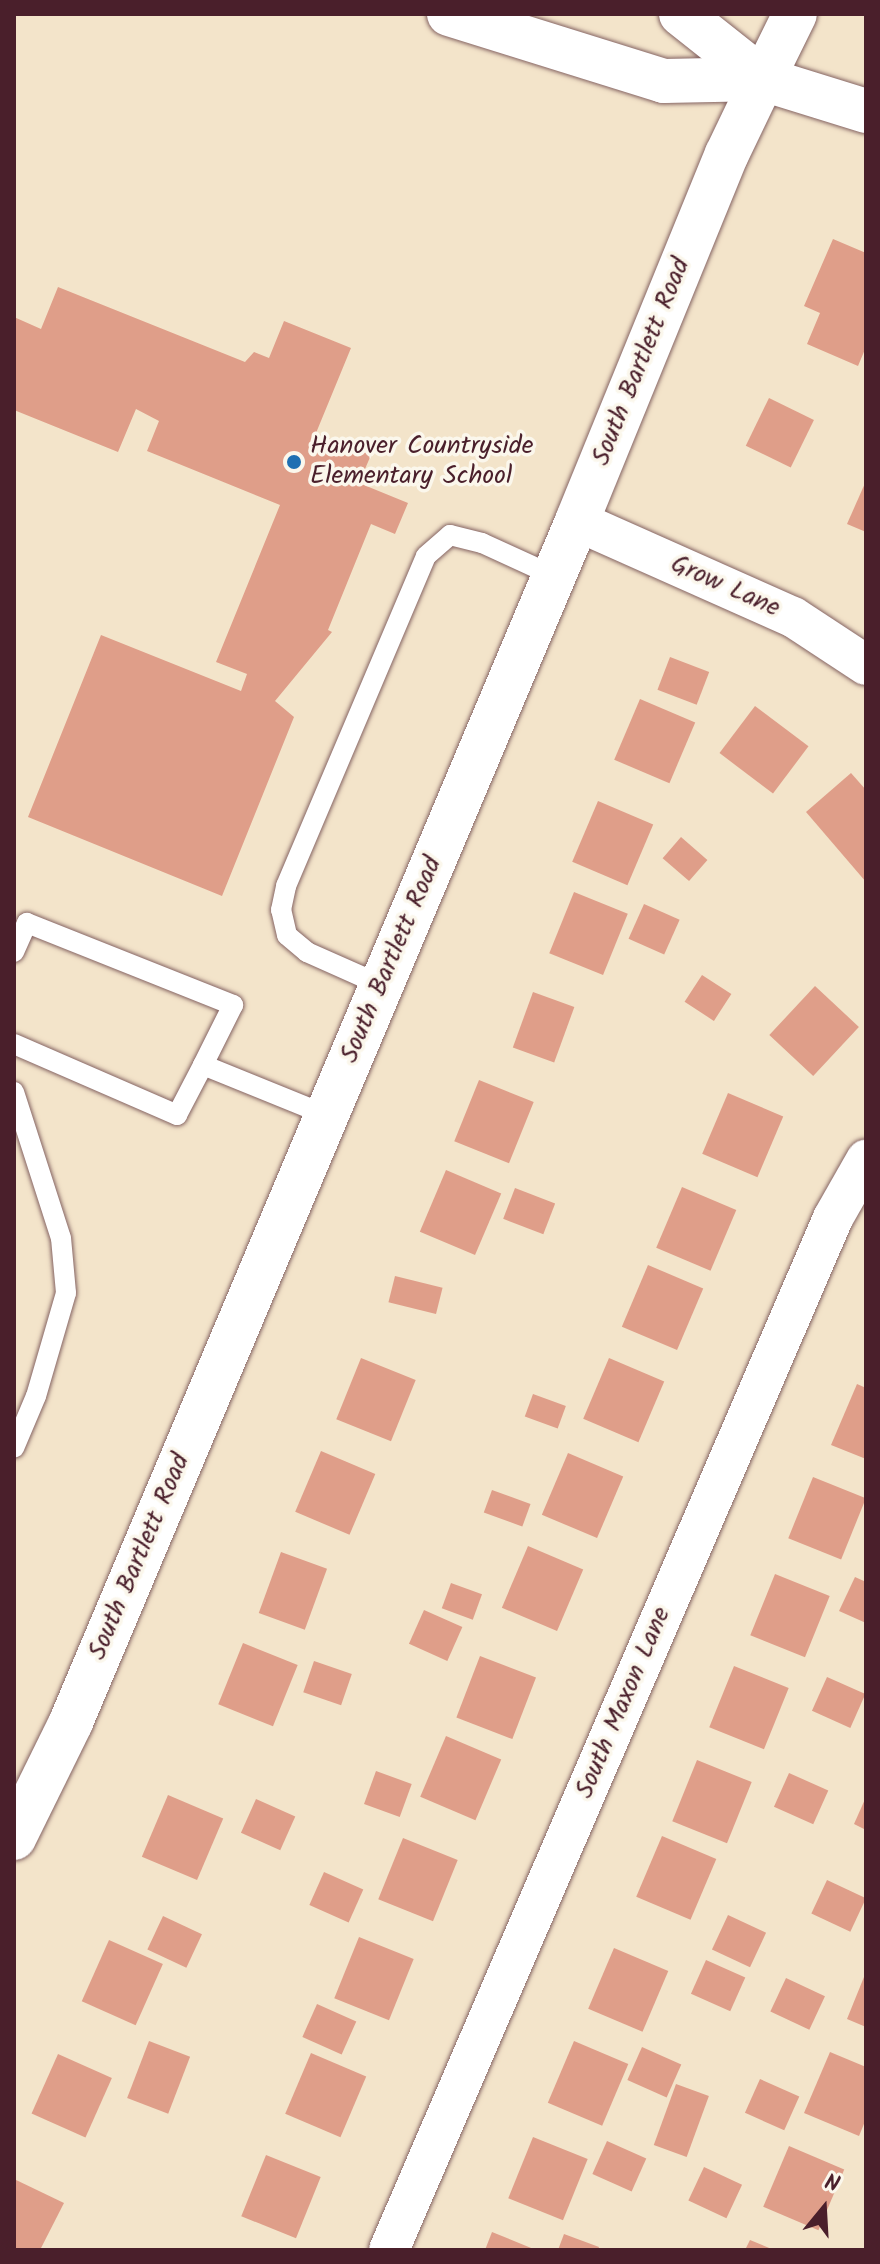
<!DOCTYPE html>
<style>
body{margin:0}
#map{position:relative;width:880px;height:2264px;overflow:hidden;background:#f3e4ca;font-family:Kalam,sans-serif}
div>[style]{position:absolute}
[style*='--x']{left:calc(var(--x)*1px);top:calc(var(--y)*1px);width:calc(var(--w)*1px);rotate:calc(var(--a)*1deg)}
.building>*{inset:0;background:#df9e89;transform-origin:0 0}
.roads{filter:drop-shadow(0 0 2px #856463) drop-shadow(0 0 2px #856463)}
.service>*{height:20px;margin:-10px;padding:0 10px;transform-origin:10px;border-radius:10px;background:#fff}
.minor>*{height:40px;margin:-20px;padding:0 20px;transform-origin:20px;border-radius:20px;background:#fff}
.tertiary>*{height:44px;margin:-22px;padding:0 22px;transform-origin:22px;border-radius:22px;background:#fff}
.secondary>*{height:44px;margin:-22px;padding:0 22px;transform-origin:22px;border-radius:22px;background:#fff}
.dots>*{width:22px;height:22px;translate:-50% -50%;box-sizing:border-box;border:4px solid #fbf7ec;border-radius:50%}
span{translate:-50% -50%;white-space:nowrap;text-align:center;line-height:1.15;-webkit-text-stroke:7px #fbf7ec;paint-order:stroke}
.street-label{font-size:26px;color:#4a1f2b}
.poi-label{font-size:26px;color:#4a1f2b}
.left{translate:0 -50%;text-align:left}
.frame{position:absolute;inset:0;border:16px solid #4a1f2b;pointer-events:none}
.north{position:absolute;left:784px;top:2168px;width:80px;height:80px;-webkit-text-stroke:6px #fbf7ec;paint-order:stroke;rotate:18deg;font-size:22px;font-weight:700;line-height:32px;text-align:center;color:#4a1f2b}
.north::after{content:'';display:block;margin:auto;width:28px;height:36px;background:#4a1f2b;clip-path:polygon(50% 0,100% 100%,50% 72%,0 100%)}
</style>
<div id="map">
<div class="building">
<i style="clip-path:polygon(833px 239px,866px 253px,866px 347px,858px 366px,807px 344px,820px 313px,804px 306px)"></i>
<i style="clip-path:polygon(58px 287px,245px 362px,254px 352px,269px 358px,284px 321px,351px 348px,316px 433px,371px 455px,359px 483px,408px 503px,395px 534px,371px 524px,328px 630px,332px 632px,275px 701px,294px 717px,222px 896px,28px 817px,101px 635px,241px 691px,247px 674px,216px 662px,280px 505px,147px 451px,159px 421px,136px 409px,118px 452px,14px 410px,14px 317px,41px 329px)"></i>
<i style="left:769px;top:398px;width:50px;height:53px;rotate:26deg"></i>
<i style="clip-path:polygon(866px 481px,866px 532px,847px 524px)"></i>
<i style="left:670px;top:657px;width:42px;height:35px;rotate:21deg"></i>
<i style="left:640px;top:699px;width:60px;height:66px;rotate:23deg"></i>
<i style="left:755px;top:706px;width:67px;height:59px;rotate:37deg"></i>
<i style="clip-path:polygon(851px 773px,866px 790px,866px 882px,806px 812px)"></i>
<i style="left:598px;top:801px;width:60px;height:66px;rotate:23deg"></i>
<i style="left:681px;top:837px;width:35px;height:28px;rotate:41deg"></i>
<i style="left:574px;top:892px;width:58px;height:66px;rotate:22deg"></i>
<i style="left:644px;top:904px;width:39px;height:38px;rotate:24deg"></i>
<i style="left:702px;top:975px;width:35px;height:32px;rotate:33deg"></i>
<i style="left:815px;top:986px;width:60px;height:67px;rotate:43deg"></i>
<i style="left:533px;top:992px;width:44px;height:59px;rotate:20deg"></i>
<i style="left:479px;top:1080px;width:59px;height:66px;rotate:22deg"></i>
<i style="left:728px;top:1093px;width:60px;height:66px;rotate:23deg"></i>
<i style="left:446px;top:1170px;width:60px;height:67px;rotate:23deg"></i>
<i style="left:682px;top:1187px;width:59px;height:66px;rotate:23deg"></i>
<i style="left:515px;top:1188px;width:43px;height:33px;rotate:21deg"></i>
<i style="left:648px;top:1265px;width:60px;height:67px;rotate:23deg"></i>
<i style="left:395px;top:1276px;width:49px;height:27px;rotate:14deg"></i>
<i style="left:361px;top:1358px;width:59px;height:66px;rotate:22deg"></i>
<i style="left:609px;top:1358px;width:60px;height:66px;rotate:23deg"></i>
<i style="clip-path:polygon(857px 1384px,866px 1388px,866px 1459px,831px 1445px)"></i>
<i style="left:533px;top:1394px;width:35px;height:24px;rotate:20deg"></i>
<i style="left:321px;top:1451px;width:59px;height:66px;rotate:23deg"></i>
<i style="left:568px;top:1453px;width:60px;height:67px;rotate:23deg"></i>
<i style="left:813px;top:1477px;width:57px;height:66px;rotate:22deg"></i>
<i style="left:492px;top:1490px;width:41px;height:24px;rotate:20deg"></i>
<i style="left:528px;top:1546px;width:60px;height:67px;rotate:23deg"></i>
<i style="left:281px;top:1552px;width:49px;height:65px;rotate:20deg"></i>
<i style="left:775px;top:1574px;width:59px;height:66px;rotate:22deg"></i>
<i style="clip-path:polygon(855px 1577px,866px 1582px,866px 1623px,839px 1611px)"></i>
<i style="left:451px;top:1583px;width:33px;height:27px;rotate:20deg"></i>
<i style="left:424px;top:1610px;width:42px;height:37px;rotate:24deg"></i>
<i style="left:243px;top:1643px;width:59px;height:66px;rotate:22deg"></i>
<i style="left:480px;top:1656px;width:60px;height:66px;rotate:21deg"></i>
<i style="left:314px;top:1661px;width:40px;height:33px;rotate:19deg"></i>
<i style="left:734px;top:1666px;width:59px;height:66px;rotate:22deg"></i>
<i style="left:827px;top:1677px;width:42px;height:37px;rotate:24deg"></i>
<i style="left:446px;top:1736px;width:60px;height:66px;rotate:23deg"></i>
<i style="left:697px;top:1760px;width:59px;height:66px;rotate:22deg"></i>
<i style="left:376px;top:1771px;width:38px;height:35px;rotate:20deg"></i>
<i style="left:789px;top:1773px;width:43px;height:37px;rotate:24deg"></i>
<i style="left:168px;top:1795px;width:60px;height:67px;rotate:23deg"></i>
<i style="clip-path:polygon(866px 1797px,866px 1830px,854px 1824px)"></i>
<i style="left:256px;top:1799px;width:43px;height:37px;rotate:24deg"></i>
<i style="left:662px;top:1836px;width:59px;height:66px;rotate:23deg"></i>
<i style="left:403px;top:1838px;width:59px;height:66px;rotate:22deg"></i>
<i style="left:324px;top:1872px;width:43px;height:36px;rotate:24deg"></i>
<i style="left:827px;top:1880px;width:43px;height:37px;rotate:25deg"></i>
<i style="left:728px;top:1915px;width:42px;height:38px;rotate:25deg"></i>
<i style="left:163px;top:1916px;width:43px;height:37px;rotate:25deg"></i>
<i style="left:359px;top:1937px;width:59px;height:66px;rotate:22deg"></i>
<i style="left:109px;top:1940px;width:59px;height:67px;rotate:24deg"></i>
<i style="left:614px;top:1948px;width:59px;height:66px;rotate:23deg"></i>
<i style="left:706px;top:1960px;width:43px;height:37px;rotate:24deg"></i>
<i style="clip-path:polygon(866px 1972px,866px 2027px,847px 2019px)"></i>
<i style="left:786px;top:1978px;width:43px;height:37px;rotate:25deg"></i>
<i style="left:317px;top:2004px;width:43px;height:36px;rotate:24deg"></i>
<i style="left:149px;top:2041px;width:44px;height:61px;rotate:21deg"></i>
<i style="left:574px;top:2041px;width:59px;height:67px;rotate:23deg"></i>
<i style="left:642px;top:2047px;width:43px;height:36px;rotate:24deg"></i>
<i style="clip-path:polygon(830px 2052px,866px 2067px,866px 2119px,859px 2136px,804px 2113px)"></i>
<i style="left:311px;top:2053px;width:60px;height:66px;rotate:23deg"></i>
<i style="left:58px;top:2054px;width:59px;height:65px;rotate:24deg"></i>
<i style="left:760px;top:2079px;width:43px;height:37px;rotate:24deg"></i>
<i style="left:676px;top:2084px;width:35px;height:65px;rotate:20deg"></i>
<i style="left:533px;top:2137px;width:59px;height:66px;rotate:22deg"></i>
<i style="left:607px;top:2141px;width:43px;height:36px;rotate:24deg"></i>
<i style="left:789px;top:2146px;width:60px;height:66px;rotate:23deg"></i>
<i style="left:266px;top:2155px;width:59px;height:66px;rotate:22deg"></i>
<i style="left:704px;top:2167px;width:42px;height:37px;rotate:25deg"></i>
<i style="clip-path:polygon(14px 2179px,64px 2203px,40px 2250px,14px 2250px)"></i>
<i style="clip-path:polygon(492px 2232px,536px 2250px,485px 2250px)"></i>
<i style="clip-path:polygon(564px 2234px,599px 2247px,598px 2250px,558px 2250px)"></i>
<i style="clip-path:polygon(750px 2240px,774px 2250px,745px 2250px)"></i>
</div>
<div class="roads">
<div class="service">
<i style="--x:14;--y:952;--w:32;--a:-66"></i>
<i style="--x:27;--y:923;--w:222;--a:21.7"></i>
<i style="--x:233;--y:1005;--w:67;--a:116.6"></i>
<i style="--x:203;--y:1065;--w:133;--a:22.1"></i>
<i style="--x:381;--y:985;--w:81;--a:-156"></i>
<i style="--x:307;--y:952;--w:26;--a:-140"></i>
<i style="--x:287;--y:935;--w:26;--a:-103"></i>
<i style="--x:281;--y:910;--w:25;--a:-78"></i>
<i style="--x:286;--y:886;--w:358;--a:-67"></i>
<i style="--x:426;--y:556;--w:32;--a:-41"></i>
<i style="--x:450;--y:535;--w:33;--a:14"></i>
<i style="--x:482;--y:543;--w:79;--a:24.6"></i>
<i style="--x:14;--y:1044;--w:178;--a:23.5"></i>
<i style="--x:177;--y:1115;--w:56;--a:-62.5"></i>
<i style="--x:14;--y:1092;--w:153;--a:72.2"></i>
<i style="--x:61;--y:1238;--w:55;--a:84.8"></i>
<i style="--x:66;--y:1293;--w:107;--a:106.2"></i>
<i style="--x:36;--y:1396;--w:56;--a:112.9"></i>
</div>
<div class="minor">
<i style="--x:577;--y:521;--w:236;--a:24"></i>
<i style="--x:793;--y:617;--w:87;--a:33.3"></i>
<i style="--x:389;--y:2250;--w:1123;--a:-66.72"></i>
<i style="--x:833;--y:1218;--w:67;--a:-60.4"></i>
</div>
<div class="tertiary">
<i style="--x:763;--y:79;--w:72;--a:-63.8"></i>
</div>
<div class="secondary">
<i style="--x:449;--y:14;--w:225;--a:17.3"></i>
<i style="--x:664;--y:81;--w:99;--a:-1.2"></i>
<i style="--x:763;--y:79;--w:108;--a:17.3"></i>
<i style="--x:681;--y:14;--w:105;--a:38.4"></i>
<i style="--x:14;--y:1838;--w:129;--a:-63.8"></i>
<i style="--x:71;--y:1722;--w:1303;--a:-67.15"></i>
<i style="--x:577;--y:521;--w:396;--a:-67.8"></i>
<i style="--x:727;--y:154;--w:83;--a:-64.4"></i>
</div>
</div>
<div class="dots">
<i style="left:294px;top:462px;background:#1f6fb2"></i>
</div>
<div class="street-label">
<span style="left:642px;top:362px;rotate:-68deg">South Bartlett Road</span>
<span style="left:725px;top:587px;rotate:24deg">Grow Lane</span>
<span style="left:392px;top:960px;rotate:-67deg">South Bartlett Road</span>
<span style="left:140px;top:1557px;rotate:-67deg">South Bartlett Road</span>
<span style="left:624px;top:1703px;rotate:-67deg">South Maxon Lane</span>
</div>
<div class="poi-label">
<span class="left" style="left:310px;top:462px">Hanover Countryside<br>Elementary School</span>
</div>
<div class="frame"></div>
<div class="north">N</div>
</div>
